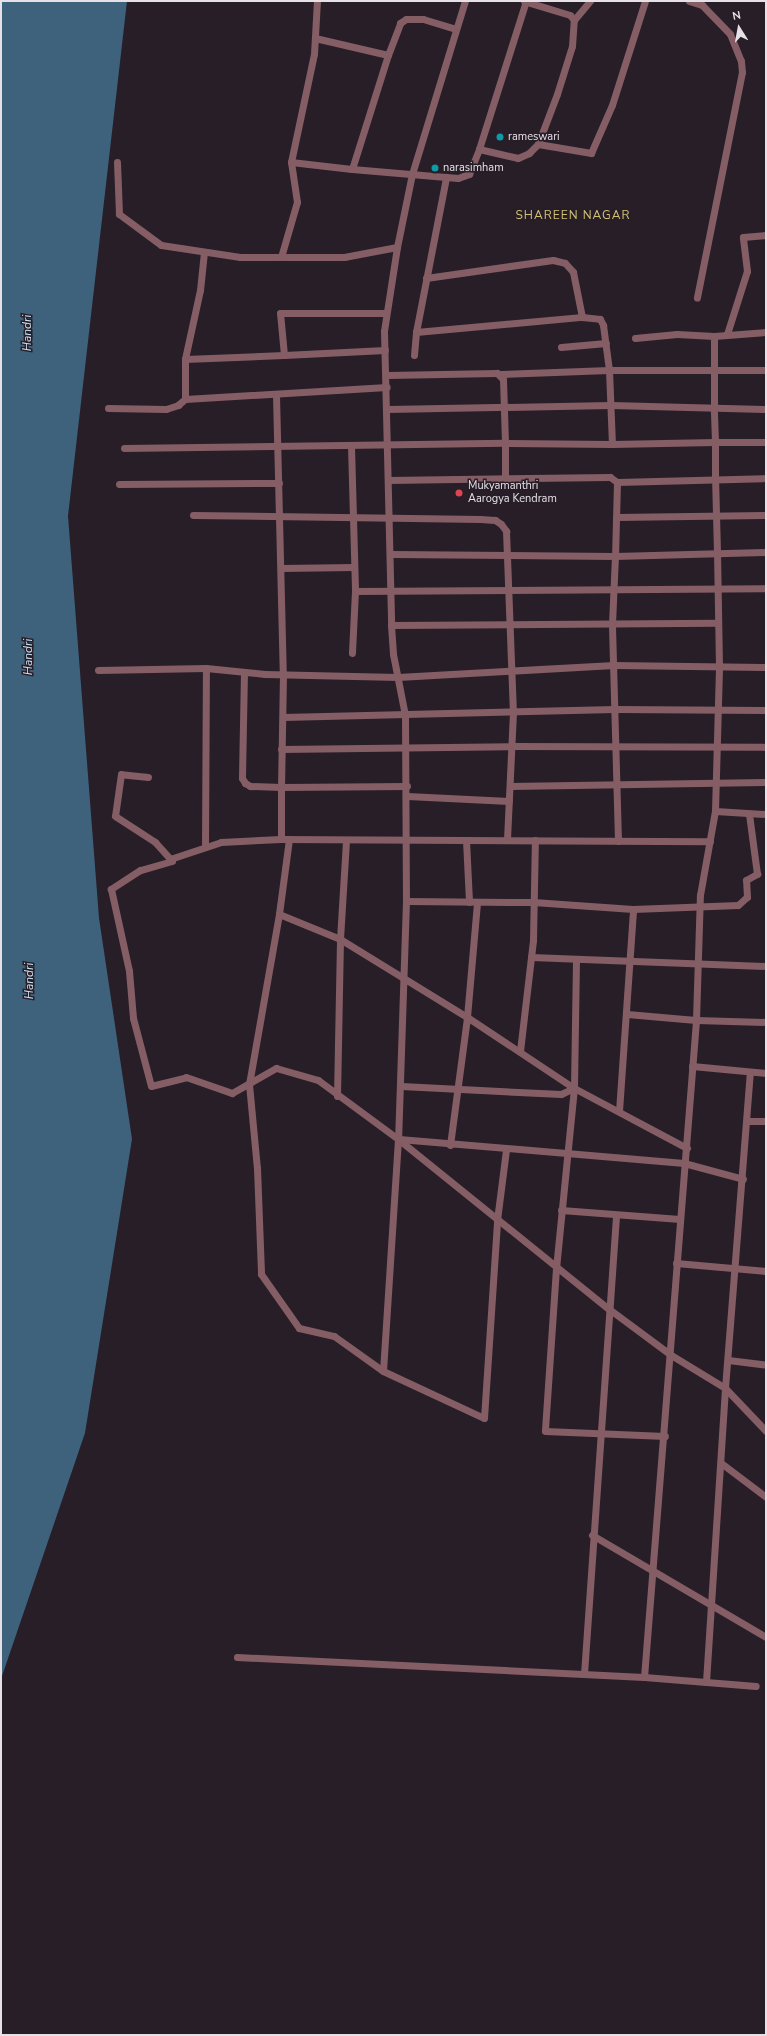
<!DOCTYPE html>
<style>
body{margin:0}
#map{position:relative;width:767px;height:2036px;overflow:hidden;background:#271e28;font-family:"Nunito Sans",sans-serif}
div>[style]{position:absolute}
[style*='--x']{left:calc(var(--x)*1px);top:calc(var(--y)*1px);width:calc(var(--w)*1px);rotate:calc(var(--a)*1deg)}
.water>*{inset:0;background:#3e627c}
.street>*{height:7px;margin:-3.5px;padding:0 3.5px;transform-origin:3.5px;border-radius:3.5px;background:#855d65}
.dots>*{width:11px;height:11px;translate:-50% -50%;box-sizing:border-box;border:2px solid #271e28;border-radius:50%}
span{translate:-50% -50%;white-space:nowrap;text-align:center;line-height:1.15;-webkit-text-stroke:3px #271e28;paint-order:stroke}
.poi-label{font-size:11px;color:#e6e0e7}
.left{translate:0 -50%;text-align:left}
.neighbourhood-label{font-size:12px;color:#d1c073;letter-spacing:1px}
.water-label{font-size:12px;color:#cbe3f5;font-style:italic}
.frame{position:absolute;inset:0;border:2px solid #e6e0e7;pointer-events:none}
.north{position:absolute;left:719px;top:8px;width:40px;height:40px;-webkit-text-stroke:3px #271e28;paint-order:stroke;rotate:349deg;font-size:11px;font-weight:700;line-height:16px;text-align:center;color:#e6e0e7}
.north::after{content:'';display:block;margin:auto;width:14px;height:18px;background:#e6e0e7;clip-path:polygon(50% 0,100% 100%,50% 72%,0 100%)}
</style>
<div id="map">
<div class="water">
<i style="clip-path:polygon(1px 1px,127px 1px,68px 516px,99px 918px,132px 1139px,85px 1433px,1px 1679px)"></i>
</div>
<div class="street">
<i style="--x:689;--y:1;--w:14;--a:17"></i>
<i style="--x:702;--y:5;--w:40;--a:46"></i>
<i style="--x:730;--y:34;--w:29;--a:68"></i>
<i style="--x:741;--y:61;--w:11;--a:85"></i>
<i style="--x:742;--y:72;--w:230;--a:101.3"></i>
<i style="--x:574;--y:20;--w:25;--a:-50"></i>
<i style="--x:388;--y:55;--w:34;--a:-69"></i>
<i style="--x:400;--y:23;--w:7;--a:-34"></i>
<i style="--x:406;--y:19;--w:17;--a:0"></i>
<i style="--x:423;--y:19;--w:34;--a:17"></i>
<i style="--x:538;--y:144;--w:54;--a:9.6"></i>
<i style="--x:591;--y:153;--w:52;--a:-66.4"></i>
<i style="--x:612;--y:105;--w:109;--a:-72.4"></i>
<i style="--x:479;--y:149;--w:155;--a:-72.4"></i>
<i style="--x:117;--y:162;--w:52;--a:87.8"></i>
<i style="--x:119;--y:214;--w:52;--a:36.4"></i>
<i style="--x:161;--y:245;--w:80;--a:8.6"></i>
<i style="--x:240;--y:257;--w:104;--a:0"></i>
<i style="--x:344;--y:257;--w:54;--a:-10.7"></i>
<i style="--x:397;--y:247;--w:75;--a:-78.4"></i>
<i style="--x:412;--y:174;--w:181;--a:-73"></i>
<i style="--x:291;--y:162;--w:61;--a:6.5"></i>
<i style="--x:352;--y:169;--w:120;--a:-72.5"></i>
<i style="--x:388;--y:55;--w:75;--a:-166.9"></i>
<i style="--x:352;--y:169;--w:94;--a:4.9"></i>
<i style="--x:397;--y:247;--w:85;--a:98.8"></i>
<i style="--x:384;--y:331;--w:294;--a:88.6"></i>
<i style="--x:391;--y:625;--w:29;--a:86"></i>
<i style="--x:393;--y:654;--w:62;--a:78.9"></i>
<i style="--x:405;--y:715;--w:186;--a:89.7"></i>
<i style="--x:406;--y:901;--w:238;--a:91.9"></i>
<i style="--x:398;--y:1139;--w:232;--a:93.7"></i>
<i style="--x:383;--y:1371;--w:111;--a:25"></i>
<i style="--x:484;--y:1418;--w:198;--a:-86.2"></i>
<i style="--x:497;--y:1220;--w:71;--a:-82.7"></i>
<i style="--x:204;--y:252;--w:38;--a:96"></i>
<i style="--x:200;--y:290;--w:71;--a:102.3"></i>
<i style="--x:185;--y:359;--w:99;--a:-2.3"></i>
<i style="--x:281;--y:257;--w:57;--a:-73.8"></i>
<i style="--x:297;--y:202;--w:40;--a:-98.5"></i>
<i style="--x:291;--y:162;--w:110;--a:-78"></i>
<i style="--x:314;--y:54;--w:53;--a:-86.8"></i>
<i style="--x:426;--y:278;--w:128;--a:-8.1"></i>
<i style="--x:553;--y:260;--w:12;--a:14"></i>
<i style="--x:565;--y:263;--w:12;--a:48"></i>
<i style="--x:573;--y:272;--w:46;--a:78.7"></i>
<i style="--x:416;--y:332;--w:158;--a:-79"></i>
<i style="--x:446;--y:177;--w:12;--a:5"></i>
<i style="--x:458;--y:178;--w:12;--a:-20"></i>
<i style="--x:469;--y:174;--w:27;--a:-68"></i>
<i style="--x:479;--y:149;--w:40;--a:13"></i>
<i style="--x:518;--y:158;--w:12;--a:-24"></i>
<i style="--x:529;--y:153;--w:13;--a:-45"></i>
<i style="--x:538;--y:144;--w:53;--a:-69.2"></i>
<i style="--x:557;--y:94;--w:50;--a:-72.6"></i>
<i style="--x:572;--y:46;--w:26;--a:-86"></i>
<i style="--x:574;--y:20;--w:6;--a:-129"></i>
<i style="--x:570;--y:15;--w:48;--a:-163.1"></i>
<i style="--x:727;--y:334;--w:66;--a:-72.4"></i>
<i style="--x:747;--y:271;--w:34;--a:-97"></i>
<i style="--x:743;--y:237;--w:23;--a:-5"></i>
<i style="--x:714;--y:336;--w:34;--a:90"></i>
<i style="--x:714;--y:370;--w:52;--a:0"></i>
<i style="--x:635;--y:338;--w:42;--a:-5.4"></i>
<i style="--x:677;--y:334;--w:37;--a:3"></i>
<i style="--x:714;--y:336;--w:52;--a:-4.4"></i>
<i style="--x:561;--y:347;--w:45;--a:-5.1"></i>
<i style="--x:385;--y:350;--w:101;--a:177.2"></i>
<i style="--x:284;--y:355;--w:42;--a:-95.4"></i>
<i style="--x:280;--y:313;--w:105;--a:0"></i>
<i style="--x:414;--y:355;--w:23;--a:-85"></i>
<i style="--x:416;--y:332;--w:167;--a:-5.2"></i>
<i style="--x:582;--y:317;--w:18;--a:6"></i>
<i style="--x:600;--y:319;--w:7;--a:63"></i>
<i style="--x:603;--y:325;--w:45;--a:82.4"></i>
<i style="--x:609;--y:370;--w:108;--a:177.9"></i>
<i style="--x:185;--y:359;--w:40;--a:90"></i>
<i style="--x:185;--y:399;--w:202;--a:-3.4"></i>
<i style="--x:387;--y:375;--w:110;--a:-1"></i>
<i style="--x:497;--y:373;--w:8;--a:45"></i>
<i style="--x:503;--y:379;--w:64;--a:88.2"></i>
<i style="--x:505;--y:443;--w:107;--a:0.5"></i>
<i style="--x:276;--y:395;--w:279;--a:88.6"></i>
<i style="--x:283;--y:674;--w:113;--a:91"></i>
<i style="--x:281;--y:787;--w:126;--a:-0.5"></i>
<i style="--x:108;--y:408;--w:58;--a:1"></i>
<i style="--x:166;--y:409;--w:13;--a:-18"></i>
<i style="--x:178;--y:405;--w:9;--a:-41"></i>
<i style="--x:387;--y:409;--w:224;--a:-1"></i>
<i style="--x:611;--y:405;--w:155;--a:1.5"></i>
<i style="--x:351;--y:446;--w:145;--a:88.4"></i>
<i style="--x:355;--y:591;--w:62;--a:92.8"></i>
<i style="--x:124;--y:448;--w:381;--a:-0.8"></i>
<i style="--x:505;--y:443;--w:35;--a:90"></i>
<i style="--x:388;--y:480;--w:222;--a:-0.8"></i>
<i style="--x:610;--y:477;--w:9;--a:36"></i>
<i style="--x:617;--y:482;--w:74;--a:91.5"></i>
<i style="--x:615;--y:556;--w:225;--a:-179.5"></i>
<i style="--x:617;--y:482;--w:149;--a:-1.5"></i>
<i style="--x:119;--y:484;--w:160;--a:-0.4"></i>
<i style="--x:193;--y:515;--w:287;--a:0.8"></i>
<i style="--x:480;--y:519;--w:15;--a:4"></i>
<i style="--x:495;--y:520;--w:7;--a:34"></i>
<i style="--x:501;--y:524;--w:9;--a:54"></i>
<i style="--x:506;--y:531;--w:181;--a:87.8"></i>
<i style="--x:513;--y:712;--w:128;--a:92.7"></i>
<i style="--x:616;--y:517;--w:150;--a:-0.8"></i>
<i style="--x:281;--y:568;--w:73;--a:-0.8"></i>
<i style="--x:355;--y:591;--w:411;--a:-0.4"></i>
<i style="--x:391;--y:625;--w:327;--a:-0.4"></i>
<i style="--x:98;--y:670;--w:108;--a:-1.1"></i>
<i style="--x:206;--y:668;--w:59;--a:5.8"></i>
<i style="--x:265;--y:674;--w:133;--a:1.3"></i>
<i style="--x:398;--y:677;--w:216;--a:-3.2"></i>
<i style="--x:614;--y:665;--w:152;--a:0.8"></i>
<i style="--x:244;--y:672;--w:106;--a:91.1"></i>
<i style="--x:242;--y:778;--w:6;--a:59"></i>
<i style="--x:245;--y:783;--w:6;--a:31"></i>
<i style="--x:250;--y:786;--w:31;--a:2"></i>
<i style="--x:281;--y:787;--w:52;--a:90"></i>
<i style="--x:283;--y:717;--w:332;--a:-1.4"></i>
<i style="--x:615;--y:709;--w:151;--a:0.4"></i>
<i style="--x:281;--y:749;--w:232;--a:-0.7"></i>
<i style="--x:513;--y:746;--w:253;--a:0.2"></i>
<i style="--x:148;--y:777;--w:27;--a:-174"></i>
<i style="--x:121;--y:774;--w:42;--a:98.1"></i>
<i style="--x:115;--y:816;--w:48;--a:33"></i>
<i style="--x:155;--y:842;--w:25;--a:48"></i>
<i style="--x:172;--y:861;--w:33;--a:164"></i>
<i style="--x:140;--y:870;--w:35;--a:147"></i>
<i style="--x:111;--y:889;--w:84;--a:77.6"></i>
<i style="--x:129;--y:971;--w:47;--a:85.1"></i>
<i style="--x:133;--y:1018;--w:70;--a:75.2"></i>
<i style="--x:151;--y:1086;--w:36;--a:-14"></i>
<i style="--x:186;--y:1077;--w:49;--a:19.2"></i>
<i style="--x:232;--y:1093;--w:51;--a:-29.6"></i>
<i style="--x:276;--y:1068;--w:44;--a:15.9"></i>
<i style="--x:318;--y:1080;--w:99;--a:36.4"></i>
<i style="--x:398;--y:1139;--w:271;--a:38.9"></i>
<i style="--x:609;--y:1309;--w:77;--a:36.6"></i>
<i style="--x:671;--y:1355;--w:63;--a:31.4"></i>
<i style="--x:725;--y:1388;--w:59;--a:46.4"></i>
<i style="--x:510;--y:786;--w:256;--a:-0.9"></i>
<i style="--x:407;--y:796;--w:102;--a:2.8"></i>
<i style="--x:715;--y:811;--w:51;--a:3.4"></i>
<i style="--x:289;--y:839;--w:76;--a:97.6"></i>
<i style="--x:279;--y:914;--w:66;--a:22.3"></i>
<i style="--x:340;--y:939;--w:149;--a:31.6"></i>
<i style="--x:467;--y:1017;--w:128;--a:33.6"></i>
<i style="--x:574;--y:1088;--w:128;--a:28"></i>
<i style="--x:466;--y:840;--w:62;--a:87.2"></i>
<i style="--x:618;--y:841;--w:217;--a:-91.6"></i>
<i style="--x:612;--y:624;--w:68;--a:-87.5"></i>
<i style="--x:615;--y:556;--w:151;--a:-1.5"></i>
<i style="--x:205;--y:847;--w:179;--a:-89.7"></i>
<i style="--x:170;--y:859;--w:54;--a:-18.4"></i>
<i style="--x:221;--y:842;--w:60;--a:-2.9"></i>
<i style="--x:281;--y:839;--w:429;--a:0.3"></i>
<i style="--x:406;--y:901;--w:127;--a:0.5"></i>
<i style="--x:533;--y:902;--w:100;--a:4"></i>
<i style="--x:279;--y:914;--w:173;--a:100"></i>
<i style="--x:249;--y:1084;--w:84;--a:84.6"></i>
<i style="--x:257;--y:1168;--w:106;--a:87.8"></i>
<i style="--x:261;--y:1274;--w:66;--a:54.9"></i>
<i style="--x:299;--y:1328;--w:36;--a:13"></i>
<i style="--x:334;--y:1336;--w:60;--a:35.5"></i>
<i style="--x:531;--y:957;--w:235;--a:2.2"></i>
<i style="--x:576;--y:960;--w:128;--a:90.9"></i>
<i style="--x:574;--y:1088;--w:181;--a:95.7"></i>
<i style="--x:556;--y:1268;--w:163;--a:93.9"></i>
<i style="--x:545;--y:1431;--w:120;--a:2.4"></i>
<i style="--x:627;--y:1014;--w:69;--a:5"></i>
<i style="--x:696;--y:1020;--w:70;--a:1.6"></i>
<i style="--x:520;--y:1051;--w:112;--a:-83.3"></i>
<i style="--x:533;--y:940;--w:100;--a:-88.9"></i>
<i style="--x:692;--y:1066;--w:74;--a:5.4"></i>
<i style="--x:401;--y:1086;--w:160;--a:2.9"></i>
<i style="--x:561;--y:1094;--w:14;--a:-25"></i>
<i style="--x:337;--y:1096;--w:157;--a:-88.9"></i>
<i style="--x:340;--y:939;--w:99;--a:-86.5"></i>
<i style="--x:619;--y:1111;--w:202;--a:-86"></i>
<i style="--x:633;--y:909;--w:105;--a:-2.2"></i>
<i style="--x:738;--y:905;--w:12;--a:-42"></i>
<i style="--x:747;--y:897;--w:17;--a:-93"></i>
<i style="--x:746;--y:880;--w:13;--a:-29"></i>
<i style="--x:757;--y:874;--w:61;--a:-97.6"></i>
<i style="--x:748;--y:1121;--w:18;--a:0"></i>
<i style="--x:399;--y:1139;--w:286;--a:4.8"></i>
<i style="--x:684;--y:1163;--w:61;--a:15.2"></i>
<i style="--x:450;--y:1145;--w:129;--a:-82.4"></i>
<i style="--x:467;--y:1017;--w:115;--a:-85"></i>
<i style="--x:561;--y:1210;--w:119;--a:4.3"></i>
<i style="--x:676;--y:1263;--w:90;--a:5.1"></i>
<i style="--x:728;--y:1360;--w:38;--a:7"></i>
<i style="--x:721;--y:1463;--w:56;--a:37.1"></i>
<i style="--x:592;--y:1535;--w:202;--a:30.4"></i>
<i style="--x:237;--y:1657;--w:407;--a:2.8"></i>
<i style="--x:644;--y:1677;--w:112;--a:4.6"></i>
<i style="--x:584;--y:1674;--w:460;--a:-86"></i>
<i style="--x:644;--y:1677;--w:659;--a:-85.47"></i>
<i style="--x:696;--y:1020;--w:125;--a:-88.2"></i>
<i style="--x:700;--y:895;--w:85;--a:-79.9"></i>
<i style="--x:715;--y:811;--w:145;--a:-88.4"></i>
<i style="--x:719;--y:666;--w:114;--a:-91"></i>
<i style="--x:717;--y:552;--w:74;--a:-91.5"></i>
<i style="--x:715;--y:478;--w:36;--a:-90"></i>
<i style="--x:715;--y:442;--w:34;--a:-92"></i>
<i style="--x:714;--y:408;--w:38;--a:-90"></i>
<i style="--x:714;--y:370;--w:105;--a:180"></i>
<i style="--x:609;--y:370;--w:74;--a:87.7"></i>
<i style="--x:612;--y:444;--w:103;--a:-1.1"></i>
<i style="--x:715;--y:442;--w:51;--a:0"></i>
<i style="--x:706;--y:1682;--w:295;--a:-86.3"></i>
<i style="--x:725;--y:1388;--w:317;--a:-85.5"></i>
</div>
<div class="dots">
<i style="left:500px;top:137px;background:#0f9aa8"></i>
<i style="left:435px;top:168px;background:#0f9aa8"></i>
<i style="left:459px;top:493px;background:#e0444e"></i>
</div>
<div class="poi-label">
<span class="left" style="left:508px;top:137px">rameswari</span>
<span class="left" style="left:443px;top:168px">narasimham</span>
<span class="left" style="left:468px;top:493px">Mukyamanthri<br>Aarogya Kendram</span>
</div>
<div class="neighbourhood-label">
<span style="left:573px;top:216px">SHAREEN NAGAR</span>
</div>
<div class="water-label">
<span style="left:28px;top:333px;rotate:-90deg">Handri</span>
<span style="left:29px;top:657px;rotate:-90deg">Handri</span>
<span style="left:30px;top:981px;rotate:-90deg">Handri</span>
</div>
<div class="frame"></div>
<div class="north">N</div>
</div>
